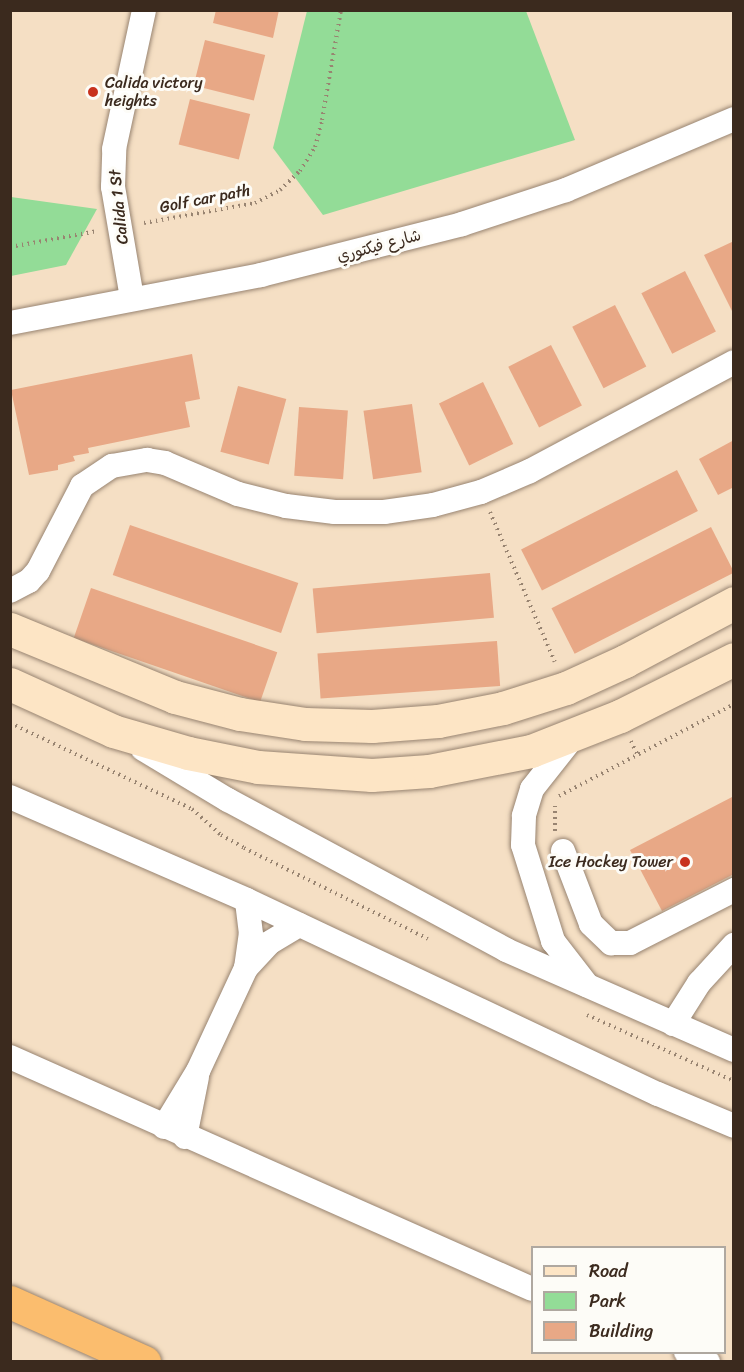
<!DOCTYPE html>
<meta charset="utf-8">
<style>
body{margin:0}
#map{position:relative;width:744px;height:1372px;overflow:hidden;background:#f5dfc4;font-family:Sriracha,"Playpen Sans Arabic",sans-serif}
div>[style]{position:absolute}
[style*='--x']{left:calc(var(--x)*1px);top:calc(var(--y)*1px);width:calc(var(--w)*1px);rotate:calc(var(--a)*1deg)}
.green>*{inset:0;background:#93dc97}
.building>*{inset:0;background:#e8a886;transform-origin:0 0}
.path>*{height:4px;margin-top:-2px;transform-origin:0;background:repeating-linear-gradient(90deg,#988471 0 1.5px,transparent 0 6px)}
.roads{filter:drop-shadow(0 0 2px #988471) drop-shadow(0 0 2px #988471)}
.street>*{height:24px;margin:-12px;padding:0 12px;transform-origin:12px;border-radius:12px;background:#fff}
.secondary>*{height:33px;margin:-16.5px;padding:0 16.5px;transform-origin:16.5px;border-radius:16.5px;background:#fde5c5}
.highway>*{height:33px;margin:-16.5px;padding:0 16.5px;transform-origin:16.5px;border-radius:16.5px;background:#fbbd6e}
.dots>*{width:16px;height:16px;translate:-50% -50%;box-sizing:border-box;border:3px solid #fdfcf7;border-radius:50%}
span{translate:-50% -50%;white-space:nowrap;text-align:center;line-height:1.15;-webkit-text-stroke:6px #fdfcf7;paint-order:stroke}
.poi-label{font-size:16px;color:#3b2a1e}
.left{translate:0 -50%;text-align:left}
.right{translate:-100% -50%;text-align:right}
.street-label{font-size:16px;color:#3b2a1e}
.frame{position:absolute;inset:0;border:12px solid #3b2a1e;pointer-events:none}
.legend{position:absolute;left:531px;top:1246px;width:195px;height:108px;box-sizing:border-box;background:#fdfcf7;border:2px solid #afa8a0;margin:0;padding:8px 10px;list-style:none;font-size:18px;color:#3b2a1e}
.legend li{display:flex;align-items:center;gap:12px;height:30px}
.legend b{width:30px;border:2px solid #afa8a0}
</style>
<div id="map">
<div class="green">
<i style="clip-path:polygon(307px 11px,526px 11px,575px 140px,323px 215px,273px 148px)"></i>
<i style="clip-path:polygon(11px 197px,97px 209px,66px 265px,11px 276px)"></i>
</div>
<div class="building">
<i style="clip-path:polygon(216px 10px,279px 10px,273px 38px,213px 23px)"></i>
<i style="left:205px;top:40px;width:62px;height:47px;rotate:14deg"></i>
<i style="left:190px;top:99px;width:62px;height:47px;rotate:14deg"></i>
<i style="clip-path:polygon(734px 241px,734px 315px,704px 255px)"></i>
<i style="left:685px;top:271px;width:68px;height:49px;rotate:63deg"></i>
<i style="left:615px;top:305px;width:69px;height:48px;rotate:63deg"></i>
<i style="left:551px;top:345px;width:68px;height:48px;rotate:63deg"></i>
<i style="clip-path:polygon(192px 354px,200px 399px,185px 402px,190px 427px,88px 448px,89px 453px,73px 456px,75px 461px,58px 465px,58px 470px,29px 475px,11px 390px)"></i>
<i style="left:483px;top:382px;width:69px;height:49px;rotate:64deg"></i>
<i style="left:238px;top:386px;width:50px;height:68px;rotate:15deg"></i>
<i style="left:412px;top:404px;width:69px;height:49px;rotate:82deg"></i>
<i style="left:299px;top:407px;width:49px;height:69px;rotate:4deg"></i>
<i style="clip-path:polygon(734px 440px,734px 487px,718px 495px,699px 459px)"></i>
<i style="left:677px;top:470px;width:46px;height:175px;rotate:63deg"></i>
<i style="left:130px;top:525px;width:178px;height:53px;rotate:19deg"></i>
<i style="left:711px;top:527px;width:51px;height:179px;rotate:63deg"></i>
<i style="left:490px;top:573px;width:45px;height:178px;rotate:85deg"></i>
<i style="left:91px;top:588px;width:197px;height:53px;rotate:19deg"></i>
<i style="left:497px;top:641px;width:45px;height:180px;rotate:86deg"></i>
<i style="clip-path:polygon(734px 796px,734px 874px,662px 911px,630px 850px)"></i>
</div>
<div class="path">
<i style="--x:144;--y:223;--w:113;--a:-10.2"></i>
<i style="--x:255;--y:203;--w:28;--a:-27"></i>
<i style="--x:280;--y:190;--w:28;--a:-44"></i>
<i style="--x:300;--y:171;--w:28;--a:-58"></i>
<i style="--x:315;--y:147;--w:28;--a:-75"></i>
<i style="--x:322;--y:120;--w:112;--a:-80.2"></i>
<i style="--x:10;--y:247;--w:89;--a:-10.3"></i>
<i style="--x:490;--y:512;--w:163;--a:66.6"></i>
<i style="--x:10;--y:723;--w:201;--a:25.3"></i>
<i style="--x:192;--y:809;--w:39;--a:42"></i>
<i style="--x:221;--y:835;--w:26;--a:29"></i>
<i style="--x:244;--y:848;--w:205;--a:26.3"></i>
<i style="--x:631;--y:741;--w:14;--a:65"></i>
<i style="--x:559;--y:796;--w:198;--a:-27.7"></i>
<i style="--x:555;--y:831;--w:29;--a:-90"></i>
<i style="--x:587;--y:1015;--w:161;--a:24.2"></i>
</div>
<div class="roads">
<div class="street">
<i style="--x:132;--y:298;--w:113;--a:-99.7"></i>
<i style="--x:113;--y:187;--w:38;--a:-88"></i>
<i style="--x:114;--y:149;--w:142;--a:-77.8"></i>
<i style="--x:10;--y:323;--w:256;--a:-10.8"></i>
<i style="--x:261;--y:275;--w:207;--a:-14.2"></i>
<i style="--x:462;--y:224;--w:109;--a:-18.1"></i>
<i style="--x:566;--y:190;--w:182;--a:-22.9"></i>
<i style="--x:10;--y:591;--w:21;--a:-28"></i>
<i style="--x:29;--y:581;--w:13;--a:-48"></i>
<i style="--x:38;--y:571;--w:96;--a:-62.6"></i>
<i style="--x:82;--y:486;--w:36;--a:-34"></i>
<i style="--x:112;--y:466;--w:36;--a:-10"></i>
<i style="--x:147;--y:460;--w:18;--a:9"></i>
<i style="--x:165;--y:463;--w:79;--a:23"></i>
<i style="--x:238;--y:494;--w:49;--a:14"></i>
<i style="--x:286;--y:506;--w:49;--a:7"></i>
<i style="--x:335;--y:512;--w:49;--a:0"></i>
<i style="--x:384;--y:512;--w:49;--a:-8.1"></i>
<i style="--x:433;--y:505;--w:50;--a:-15.2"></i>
<i style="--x:481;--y:492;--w:53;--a:-23.2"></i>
<i style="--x:530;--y:471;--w:231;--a:-28.1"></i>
<i style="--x:573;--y:737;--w:66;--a:128.3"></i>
<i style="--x:532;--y:789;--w:28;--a:107"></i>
<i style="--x:524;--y:816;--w:29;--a:92"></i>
<i style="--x:523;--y:845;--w:101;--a:72.6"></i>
<i style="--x:553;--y:941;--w:56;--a:52.3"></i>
<i style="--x:143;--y:749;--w:99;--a:31"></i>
<i style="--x:228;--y:800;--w:316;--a:28.3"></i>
<i style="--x:506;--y:950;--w:249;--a:23.7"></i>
<i style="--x:10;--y:797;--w:258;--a:23.5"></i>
<i style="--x:247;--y:900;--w:454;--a:25.3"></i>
<i style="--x:658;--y:1094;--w:82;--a:22.8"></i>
<i style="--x:563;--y:851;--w:78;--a:69"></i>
<i style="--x:591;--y:924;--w:28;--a:44"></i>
<i style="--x:611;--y:943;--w:19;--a:0"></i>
<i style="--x:630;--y:943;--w:117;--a:-27"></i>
<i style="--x:246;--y:968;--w:34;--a:-47"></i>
<i style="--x:269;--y:943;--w:35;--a:-31"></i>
<i style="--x:673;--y:1024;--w:49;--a:-57.6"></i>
<i style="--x:699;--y:983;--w:52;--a:-47.4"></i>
<i style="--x:10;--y:1057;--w:571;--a:23.96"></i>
<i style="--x:164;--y:1127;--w:66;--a:-58.7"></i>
<i style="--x:198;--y:1071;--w:114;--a:-65"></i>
<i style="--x:246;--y:968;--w:34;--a:-82"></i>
<i style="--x:251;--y:934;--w:34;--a:-97"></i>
<i style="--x:185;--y:1137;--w:61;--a:-78.7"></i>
<i style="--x:686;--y:1352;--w:24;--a:24"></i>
</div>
<div class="secondary">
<i style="--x:10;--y:629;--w:178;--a:22.4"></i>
<i style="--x:175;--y:697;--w:67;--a:14.7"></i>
<i style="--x:240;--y:714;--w:66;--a:8.7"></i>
<i style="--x:305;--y:724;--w:67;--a:1.7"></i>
<i style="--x:372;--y:726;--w:66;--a:-4.3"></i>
<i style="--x:438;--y:721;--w:66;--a:-11.3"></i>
<i style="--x:503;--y:708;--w:66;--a:-17.6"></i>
<i style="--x:566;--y:688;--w:65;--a:-24.6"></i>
<i style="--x:625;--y:661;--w:123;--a:-28"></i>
<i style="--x:10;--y:684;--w:113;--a:24.5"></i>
<i style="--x:113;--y:731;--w:78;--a:16.3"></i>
<i style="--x:188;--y:753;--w:71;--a:11.3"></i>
<i style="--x:258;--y:767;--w:114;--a:4"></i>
<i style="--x:372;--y:775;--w:57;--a:-4"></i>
<i style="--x:429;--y:771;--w:104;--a:-11.1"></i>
<i style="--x:531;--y:751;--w:96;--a:-21.5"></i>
<i style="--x:620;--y:716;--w:127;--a:-26.6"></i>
</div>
<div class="highway">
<i style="--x:10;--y:1302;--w:147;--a:24.1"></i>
</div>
</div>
<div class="dots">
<i style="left:93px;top:92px;background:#c8321e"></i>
<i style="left:685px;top:862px;background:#c8321e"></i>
</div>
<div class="poi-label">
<span class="left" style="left:105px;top:92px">Calida victory<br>heights</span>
<span class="right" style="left:673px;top:862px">Ice Hockey Tower</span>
</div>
<div class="street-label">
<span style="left:205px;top:199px;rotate:-11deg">Golf car path</span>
<span style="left:119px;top:207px;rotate:-96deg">Calida 1 St</span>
<span style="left:379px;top:246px;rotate:-15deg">شارع فيكتوري</span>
</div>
<div class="frame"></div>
<ul class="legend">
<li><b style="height:8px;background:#fde5c5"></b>Road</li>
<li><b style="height:16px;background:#93dc97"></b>Park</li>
<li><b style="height:16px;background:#e8a886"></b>Building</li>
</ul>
</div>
